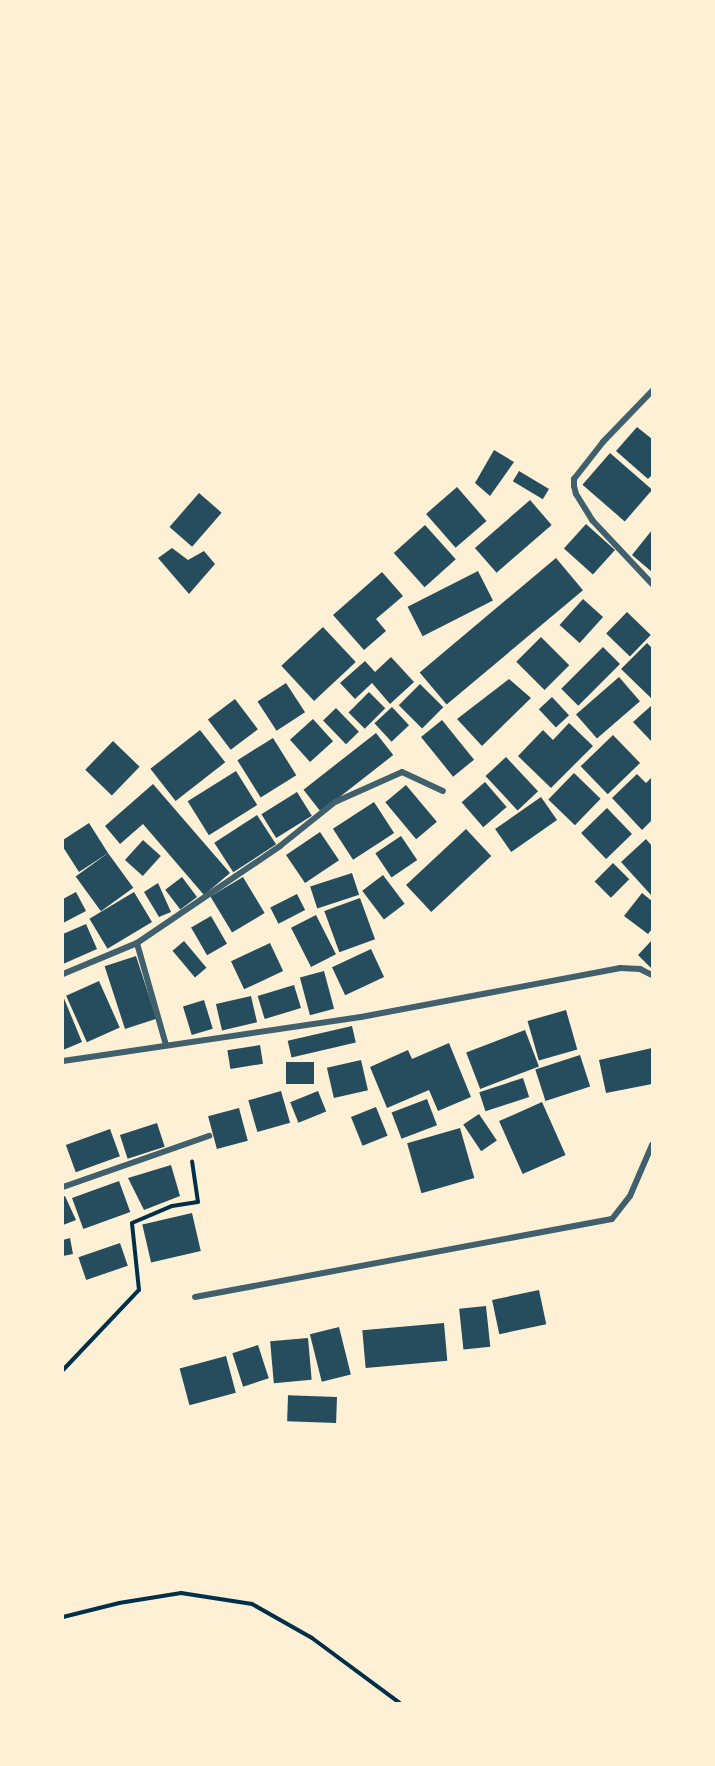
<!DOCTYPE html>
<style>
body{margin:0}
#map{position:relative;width:715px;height:1766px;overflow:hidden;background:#fdf0d5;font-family:Spectral,serif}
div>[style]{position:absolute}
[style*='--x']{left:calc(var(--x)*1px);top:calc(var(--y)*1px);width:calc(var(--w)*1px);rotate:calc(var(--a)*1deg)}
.building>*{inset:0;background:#264d5e;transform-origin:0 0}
.path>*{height:4px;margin:-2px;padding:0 2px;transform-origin:2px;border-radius:2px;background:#003049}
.minor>*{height:6px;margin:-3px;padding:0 3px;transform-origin:3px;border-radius:3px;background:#3f606c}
span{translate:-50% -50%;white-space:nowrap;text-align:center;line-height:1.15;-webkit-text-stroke:4.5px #fdf0d5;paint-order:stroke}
.frame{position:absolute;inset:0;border:64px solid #fdf0d5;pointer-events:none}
</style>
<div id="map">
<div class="building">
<i style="clip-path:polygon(637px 427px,652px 439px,652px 475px,648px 479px,616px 451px)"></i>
<i style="clip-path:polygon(494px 450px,514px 462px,490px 496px,475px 483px)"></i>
<i style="left:610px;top:453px;width:56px;height:42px;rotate:41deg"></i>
<i style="left:519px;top:471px;width:35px;height:12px;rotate:31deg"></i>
<i style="left:457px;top:487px;width:45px;height:41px;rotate:49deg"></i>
<i style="left:199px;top:493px;width:30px;height:45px;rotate:41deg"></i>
<i style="left:530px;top:500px;width:33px;height:73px;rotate:49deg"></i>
<i style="left:586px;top:524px;width:39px;height:33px;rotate:42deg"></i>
<i style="left:425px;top:525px;width:46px;height:42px;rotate:48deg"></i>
<i style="clip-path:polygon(652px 530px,652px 572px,632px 555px)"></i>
<i style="clip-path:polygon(172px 548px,188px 560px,204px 551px,215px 564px,189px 594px,158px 558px)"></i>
<i style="left:556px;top:558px;width:42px;height:178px;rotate:50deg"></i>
<i style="left:478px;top:571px;width:33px;height:79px;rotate:63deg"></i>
<i style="clip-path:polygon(382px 572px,403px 596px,376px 619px,386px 631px,364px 650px,333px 615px)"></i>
<i style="left:583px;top:599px;width:27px;height:35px;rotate:42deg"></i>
<i style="left:627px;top:612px;width:33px;height:30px;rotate:44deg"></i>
<i style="left:323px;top:627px;width:48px;height:57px;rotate:47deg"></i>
<i style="left:541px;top:637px;width:40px;height:35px;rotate:45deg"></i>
<i style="clip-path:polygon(647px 643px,652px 648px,651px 698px,621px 669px)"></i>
<i style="left:603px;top:647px;width:24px;height:59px;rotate:45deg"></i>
<i style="clip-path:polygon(391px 657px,414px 682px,390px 704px,372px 683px,355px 699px,340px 683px,365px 661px,375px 672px)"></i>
<i style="left:619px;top:677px;width:32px;height:57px;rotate:49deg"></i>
<i style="clip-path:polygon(509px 679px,531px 698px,482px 746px,457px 719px)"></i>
<i style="left:286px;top:683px;width:35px;height:34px;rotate:57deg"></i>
<i style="left:420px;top:684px;width:33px;height:30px;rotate:45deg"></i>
<i style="left:369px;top:692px;width:23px;height:29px;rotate:45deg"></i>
<i style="left:552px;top:697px;width:25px;height:18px;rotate:47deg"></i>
<i style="left:235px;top:699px;width:38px;height:34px;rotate:53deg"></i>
<i style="clip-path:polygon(652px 705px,652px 742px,633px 722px)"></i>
<i style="left:392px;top:707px;width:25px;height:24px;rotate:47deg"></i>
<i style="left:336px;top:708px;width:33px;height:18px;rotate:46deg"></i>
<i style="left:313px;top:719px;width:30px;height:31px;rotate:48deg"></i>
<i style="left:442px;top:720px;width:51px;height:27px;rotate:51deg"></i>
<i style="clip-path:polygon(569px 723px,593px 746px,551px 788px,518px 756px,543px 730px,553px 740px)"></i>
<i style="left:200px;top:730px;width:41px;height:63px;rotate:52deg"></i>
<i style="left:376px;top:733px;width:28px;height:92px;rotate:52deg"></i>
<i style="left:613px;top:735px;width:39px;height:45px;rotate:46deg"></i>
<i style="left:273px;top:738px;width:44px;height:42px;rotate:58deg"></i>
<i style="left:113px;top:741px;width:37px;height:40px;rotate:44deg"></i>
<i style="left:506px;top:757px;width:47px;height:28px;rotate:47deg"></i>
<i style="left:236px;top:771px;width:40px;height:57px;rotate:58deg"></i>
<i style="left:574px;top:773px;width:37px;height:37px;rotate:44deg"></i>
<i style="clip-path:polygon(637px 774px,646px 783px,652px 777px,652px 820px,642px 830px,612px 798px)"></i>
<i style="left:485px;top:782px;width:33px;height:31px;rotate:49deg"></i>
<i style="clip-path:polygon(153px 784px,230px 873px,204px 895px,143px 824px,120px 844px,105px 826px)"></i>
<i style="left:406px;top:785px;width:48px;height:27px;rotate:50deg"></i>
<i style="left:297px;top:792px;width:28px;height:42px;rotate:58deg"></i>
<i style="left:541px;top:797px;width:28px;height:56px;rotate:55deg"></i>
<i style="left:374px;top:802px;width:37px;height:49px;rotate:57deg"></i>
<i style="left:607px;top:808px;width:36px;height:36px;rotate:46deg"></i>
<i style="left:257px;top:815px;width:35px;height:51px;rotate:57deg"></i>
<i style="clip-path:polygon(89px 823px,108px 853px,79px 872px,63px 847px,63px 840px)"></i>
<i style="left:466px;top:829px;width:37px;height:82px;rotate:47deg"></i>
<i style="left:320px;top:832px;width:34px;height:41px;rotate:56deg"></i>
<i style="left:401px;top:836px;width:29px;height:31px;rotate:56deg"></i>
<i style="clip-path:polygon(646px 839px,652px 846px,651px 895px,621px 862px)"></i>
<i style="left:143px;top:840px;width:24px;height:27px;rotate:42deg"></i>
<i style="left:108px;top:853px;width:43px;height:40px;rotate:54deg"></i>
<i style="left:613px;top:863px;width:23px;height:26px;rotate:45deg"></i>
<i style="left:352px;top:873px;width:23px;height:44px;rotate:72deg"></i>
<i style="left:383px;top:875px;width:36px;height:26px;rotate:53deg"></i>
<i style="left:182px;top:877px;width:25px;height:21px;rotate:53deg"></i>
<i style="left:243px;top:877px;width:42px;height:38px;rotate:59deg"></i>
<i style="clip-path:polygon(158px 883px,171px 912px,159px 917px,144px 892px)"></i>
<i style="clip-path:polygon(76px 892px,86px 911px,63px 923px,63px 899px)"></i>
<i style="left:134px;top:892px;width:35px;height:52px;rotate:59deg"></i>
<i style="clip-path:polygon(642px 893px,652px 901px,652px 929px,648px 934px,624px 916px)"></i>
<i style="left:297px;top:894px;width:18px;height:30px;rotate:63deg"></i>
<i style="left:360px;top:898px;width:44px;height:38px;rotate:70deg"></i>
<i style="left:316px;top:915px;width:44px;height:28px;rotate:63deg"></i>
<i style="left:211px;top:916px;width:32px;height:23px;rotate:60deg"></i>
<i style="clip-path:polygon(86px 924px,97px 949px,63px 964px,63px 934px)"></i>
<i style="clip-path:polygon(652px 940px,652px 969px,638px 955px)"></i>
<i style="left:184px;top:941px;width:35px;height:15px;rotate:50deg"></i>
<i style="left:270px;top:943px;width:31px;height:43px;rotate:65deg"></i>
<i style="left:371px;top:949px;width:31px;height:43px;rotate:65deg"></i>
<i style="left:136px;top:956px;width:66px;height:33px;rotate:72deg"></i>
<i style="left:324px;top:971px;width:39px;height:25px;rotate:75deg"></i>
<i style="left:99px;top:981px;width:51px;height:36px;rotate:66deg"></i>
<i style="left:294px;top:985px;width:24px;height:38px;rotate:73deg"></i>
<i style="clip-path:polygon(63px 996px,82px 1042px,63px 1050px)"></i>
<i style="left:251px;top:996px;width:27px;height:36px;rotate:77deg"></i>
<i style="left:204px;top:1000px;width:30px;height:22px;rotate:73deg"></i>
<i style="left:566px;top:1010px;width:41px;height:40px;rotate:74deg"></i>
<i style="left:352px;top:1026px;width:17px;height:66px;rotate:77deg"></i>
<i style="left:525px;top:1030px;width:39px;height:63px;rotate:69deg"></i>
<i style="clip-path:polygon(449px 1043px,471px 1097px,438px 1111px,429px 1090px,387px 1108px,370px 1067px,408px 1050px,412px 1059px)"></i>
<i style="left:260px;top:1045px;width:19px;height:33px;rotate:81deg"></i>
<i style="clip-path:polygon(652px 1048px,652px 1084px,606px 1093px,599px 1060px)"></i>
<i style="left:580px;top:1055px;width:33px;height:47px;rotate:72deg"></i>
<i style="left:361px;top:1060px;width:31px;height:35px;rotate:77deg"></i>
<i style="left:314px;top:1062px;width:22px;height:28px;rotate:90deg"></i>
<i style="left:523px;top:1078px;width:20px;height:46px;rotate:72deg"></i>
<i style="left:281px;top:1091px;width:33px;height:34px;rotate:74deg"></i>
<i style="left:318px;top:1091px;width:22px;height:30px;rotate:68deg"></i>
<i style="left:427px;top:1099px;width:28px;height:38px;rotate:69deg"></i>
<i style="left:542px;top:1102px;width:58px;height:47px;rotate:66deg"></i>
<i style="left:376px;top:1107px;width:31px;height:27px;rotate:68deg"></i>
<i style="left:239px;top:1108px;width:34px;height:32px;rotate:75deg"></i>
<i style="left:479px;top:1114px;width:32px;height:19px;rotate:56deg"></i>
<i style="left:157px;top:1123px;width:25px;height:39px;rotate:72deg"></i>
<i style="left:460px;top:1128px;width:52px;height:55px;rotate:74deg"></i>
<i style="left:110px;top:1129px;width:29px;height:47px;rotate:70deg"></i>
<i style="clip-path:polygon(171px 1165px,180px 1196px,144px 1210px,128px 1178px)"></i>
<i style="left:119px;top:1181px;width:33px;height:50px;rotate:70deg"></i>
<i style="clip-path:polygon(65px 1196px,76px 1220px,63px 1225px,63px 1197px)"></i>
<i style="left:192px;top:1213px;width:39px;height:51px;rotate:77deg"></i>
<i style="clip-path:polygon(70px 1238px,73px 1254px,63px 1256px,63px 1240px)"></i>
<i style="left:120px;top:1243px;width:24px;height:44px;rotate:71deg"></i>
<i style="left:539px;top:1290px;width:35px;height:48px;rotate:78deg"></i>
<i style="left:486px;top:1306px;width:41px;height:27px;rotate:84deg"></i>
<i style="left:444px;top:1323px;width:38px;height:82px;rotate:85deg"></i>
<i style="left:339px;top:1327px;width:49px;height:30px;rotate:76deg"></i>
<i style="left:308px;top:1338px;width:42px;height:38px;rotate:85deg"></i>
<i style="left:258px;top:1345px;width:35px;height:27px;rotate:72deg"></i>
<i style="left:226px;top:1356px;width:38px;height:48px;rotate:75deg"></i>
<i style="left:337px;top:1397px;width:26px;height:49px;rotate:92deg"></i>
</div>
<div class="path">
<i style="--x:63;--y:1370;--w:110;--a:-46.5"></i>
<i style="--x:139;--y:1290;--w:67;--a:-96"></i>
<i style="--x:132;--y:1223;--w:43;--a:-23"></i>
<i style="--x:172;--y:1206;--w:26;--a:-9"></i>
<i style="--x:198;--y:1202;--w:41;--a:-98.3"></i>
<i style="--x:63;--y:1617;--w:58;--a:-14"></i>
<i style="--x:119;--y:1603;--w:63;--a:-9.2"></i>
<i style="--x:181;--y:1593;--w:72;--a:8.8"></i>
<i style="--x:252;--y:1604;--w:69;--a:29.5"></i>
<i style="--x:312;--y:1638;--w:109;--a:36.5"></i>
</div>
<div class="minor">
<i style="--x:652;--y:391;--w:71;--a:133.9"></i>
<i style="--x:603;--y:442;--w:47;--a:128.1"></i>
<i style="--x:574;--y:479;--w:7;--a:90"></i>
<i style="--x:574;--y:486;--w:8;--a:76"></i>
<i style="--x:576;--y:494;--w:31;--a:58"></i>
<i style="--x:592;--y:520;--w:88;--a:46.8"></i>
<i style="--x:63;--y:974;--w:80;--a:-22.7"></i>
<i style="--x:166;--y:1045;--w:106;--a:-105.9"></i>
<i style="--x:137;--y:943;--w:173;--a:-34.1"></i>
<i style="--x:280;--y:846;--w:70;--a:-38.7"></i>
<i style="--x:335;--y:802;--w:73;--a:-24.1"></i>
<i style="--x:402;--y:772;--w:45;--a:24.9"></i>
<i style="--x:63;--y:1061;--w:301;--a:-8.4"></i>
<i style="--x:361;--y:1017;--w:264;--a:-10.7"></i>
<i style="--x:620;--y:968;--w:20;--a:3"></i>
<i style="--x:640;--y:969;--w:13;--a:27"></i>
<i style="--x:63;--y:1187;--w:155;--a:-19.3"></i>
<i style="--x:195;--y:1297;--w:424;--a:-10.6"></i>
<i style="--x:612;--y:1219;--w:29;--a:-52"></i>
<i style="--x:630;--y:1196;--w:56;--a:-66.7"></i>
</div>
<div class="frame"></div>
</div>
